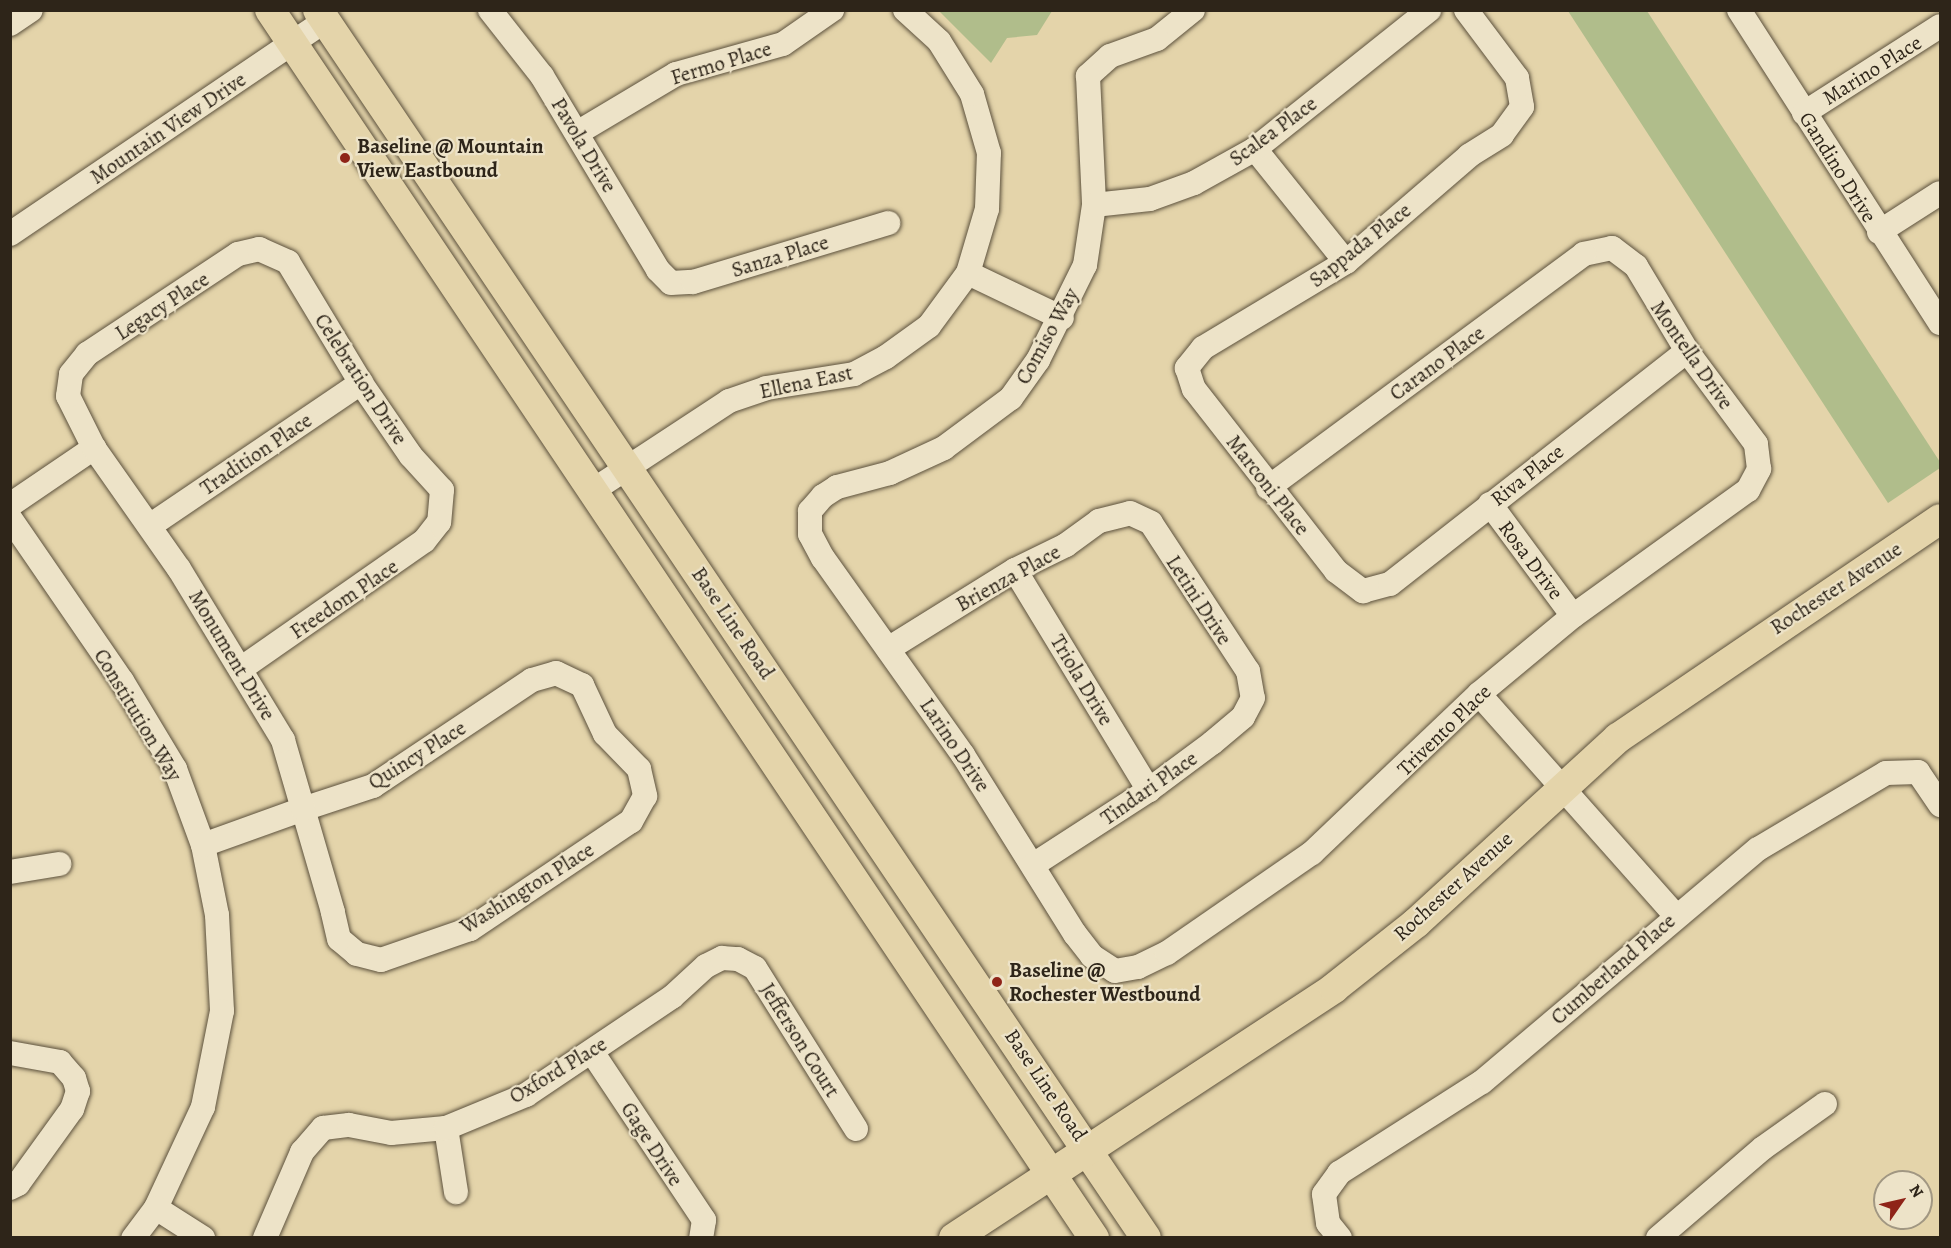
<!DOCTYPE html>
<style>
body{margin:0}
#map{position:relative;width:1951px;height:1248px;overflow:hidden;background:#e4d4aa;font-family:Alegreya,serif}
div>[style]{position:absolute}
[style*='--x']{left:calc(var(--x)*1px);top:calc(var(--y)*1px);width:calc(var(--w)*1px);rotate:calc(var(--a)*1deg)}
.green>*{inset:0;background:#b0bd8b}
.roads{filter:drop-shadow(0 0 2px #5c513d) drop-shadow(0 0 2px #5c513d)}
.minor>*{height:24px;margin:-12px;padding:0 12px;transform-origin:12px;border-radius:12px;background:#ede3c8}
.major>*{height:30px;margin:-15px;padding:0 15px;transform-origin:15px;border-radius:15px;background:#e4d4aa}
.dots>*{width:16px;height:16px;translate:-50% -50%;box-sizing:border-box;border:3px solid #ede3c8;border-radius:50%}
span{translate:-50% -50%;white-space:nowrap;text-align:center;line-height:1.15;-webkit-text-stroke:4.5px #ede3c8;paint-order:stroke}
.street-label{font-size:21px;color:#2e2519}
.poi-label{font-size:21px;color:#2e2519;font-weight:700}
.left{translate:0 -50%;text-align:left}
.frame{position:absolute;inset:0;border:12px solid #2e2519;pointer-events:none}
.north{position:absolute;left:1873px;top:1170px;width:60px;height:60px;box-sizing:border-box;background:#ede3c8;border:2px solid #a19782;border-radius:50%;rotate:56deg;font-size:16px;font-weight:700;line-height:24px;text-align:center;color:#2e2519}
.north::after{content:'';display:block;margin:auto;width:21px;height:27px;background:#8f2418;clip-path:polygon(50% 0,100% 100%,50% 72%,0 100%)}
</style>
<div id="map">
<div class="green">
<i style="clip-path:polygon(939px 11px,1052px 11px,1037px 35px,1007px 38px,991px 63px)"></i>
<i style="clip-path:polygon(1568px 11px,1647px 11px,1940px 462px,1940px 468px,1888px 503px)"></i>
</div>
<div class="roads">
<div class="minor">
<i style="--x:490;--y:10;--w:84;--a:51.8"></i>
<i style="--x:542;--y:76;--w:226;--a:59.1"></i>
<i style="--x:658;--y:270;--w:18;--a:45"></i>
<i style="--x:671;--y:283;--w:22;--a:-3"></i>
<i style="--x:693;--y:282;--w:204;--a:-16.8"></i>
<i style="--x:1193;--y:10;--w:46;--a:141.1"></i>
<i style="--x:1157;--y:39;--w:50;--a:160.1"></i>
<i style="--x:1110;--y:56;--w:30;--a:138"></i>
<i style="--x:1088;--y:76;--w:129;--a:87.3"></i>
<i style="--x:1094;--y:205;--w:61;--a:98.5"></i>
<i style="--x:1085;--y:265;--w:106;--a:116.3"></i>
<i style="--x:1038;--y:360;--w:47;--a:125.4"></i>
<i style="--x:1011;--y:398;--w:84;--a:143.3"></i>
<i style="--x:944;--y:448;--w:60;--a:155.2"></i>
<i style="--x:890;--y:473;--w:55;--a:165.2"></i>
<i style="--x:837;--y:487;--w:17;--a:147"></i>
<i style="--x:823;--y:496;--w:20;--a:131"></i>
<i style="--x:810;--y:511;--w:23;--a:90"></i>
<i style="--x:810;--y:534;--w:27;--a:62"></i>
<i style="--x:823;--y:558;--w:242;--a:54.6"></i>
<i style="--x:963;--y:755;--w:211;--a:58"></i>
<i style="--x:1075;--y:934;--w:28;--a:52"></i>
<i style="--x:1092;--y:956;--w:27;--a:33"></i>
<i style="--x:1115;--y:971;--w:23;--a:-10"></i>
<i style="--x:1138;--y:967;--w:32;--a:-26"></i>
<i style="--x:1167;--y:953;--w:176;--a:-34.6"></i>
<i style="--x:1312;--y:853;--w:231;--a:-43.6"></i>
<i style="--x:1479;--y:694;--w:122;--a:-39.7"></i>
<i style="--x:1573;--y:616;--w:216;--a:-35.8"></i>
<i style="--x:1748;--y:490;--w:24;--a:-62"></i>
<i style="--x:1759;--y:469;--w:25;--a:-97"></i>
<i style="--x:1756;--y:444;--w:116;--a:-126.6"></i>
<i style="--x:1687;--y:351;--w:99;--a:-121"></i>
<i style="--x:1636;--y:266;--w:30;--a:-143"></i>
<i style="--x:1612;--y:248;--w:29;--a:168"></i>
<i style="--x:1584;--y:254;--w:393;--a:143.5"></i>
<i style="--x:1466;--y:10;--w:85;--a:53.1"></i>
<i style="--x:1517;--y:78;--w:29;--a:80"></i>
<i style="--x:1522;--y:107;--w:34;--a:126"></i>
<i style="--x:1502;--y:135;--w:39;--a:148"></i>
<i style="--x:1469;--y:156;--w:162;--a:139.2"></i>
<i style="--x:1346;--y:262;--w:167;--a:149"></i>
<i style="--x:1203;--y:348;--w:26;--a:129"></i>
<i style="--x:1187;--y:368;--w:22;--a:72"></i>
<i style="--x:1194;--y:389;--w:231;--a:52"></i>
<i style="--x:1336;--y:571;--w:34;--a:37"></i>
<i style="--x:1363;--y:591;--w:28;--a:-15"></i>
<i style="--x:1390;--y:584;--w:377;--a:-38.1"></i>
<i style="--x:1739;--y:10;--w:372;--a:57.3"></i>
<i style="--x:10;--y:24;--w:25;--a:-34"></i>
<i style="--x:1804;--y:113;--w:161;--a:-32.6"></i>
<i style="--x:577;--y:133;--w:115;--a:-30.8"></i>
<i style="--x:676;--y:74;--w:111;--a:-15.7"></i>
<i style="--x:783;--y:44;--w:60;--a:-34.8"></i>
<i style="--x:1255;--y:149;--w:145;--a:51.2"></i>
<i style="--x:1094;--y:205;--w:56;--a:-6.1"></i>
<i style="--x:1150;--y:199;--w:47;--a:-20"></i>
<i style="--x:1194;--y:183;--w:70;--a:-29.1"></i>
<i style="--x:1255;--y:149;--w:223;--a:-38.6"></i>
<i style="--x:1879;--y:232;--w:72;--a:-32.6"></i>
<i style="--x:10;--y:234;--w:380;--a:-34.1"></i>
<i style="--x:968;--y:273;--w:104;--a:25.6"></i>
<i style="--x:592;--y:491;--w:164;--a:-33.3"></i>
<i style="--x:729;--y:401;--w:39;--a:-19"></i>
<i style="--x:766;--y:388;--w:89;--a:-9"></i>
<i style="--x:854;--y:374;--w:36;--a:-28"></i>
<i style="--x:886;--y:357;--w:53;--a:-35.8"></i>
<i style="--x:929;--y:326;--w:66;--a:-53.7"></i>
<i style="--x:968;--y:273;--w:67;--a:-73.5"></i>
<i style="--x:987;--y:209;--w:56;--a:-88"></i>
<i style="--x:989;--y:153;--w:61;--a:-106.1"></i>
<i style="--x:972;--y:94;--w:62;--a:-121.9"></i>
<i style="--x:939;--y:41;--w:46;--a:-137.6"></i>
<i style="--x:1490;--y:504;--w:139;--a:53.5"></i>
<i style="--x:10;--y:505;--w:102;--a:-34.2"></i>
<i style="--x:10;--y:518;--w:198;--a:55.5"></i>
<i style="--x:122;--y:681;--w:103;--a:58.9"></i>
<i style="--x:175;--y:769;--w:81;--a:69.8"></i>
<i style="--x:203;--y:845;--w:71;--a:78.7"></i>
<i style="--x:217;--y:915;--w:96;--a:87"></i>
<i style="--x:222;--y:1011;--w:98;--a:101.2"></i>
<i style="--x:203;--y:1107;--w:111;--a:115"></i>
<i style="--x:156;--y:1208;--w:38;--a:127"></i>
<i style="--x:151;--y:525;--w:254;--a:-34.1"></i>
<i style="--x:1015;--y:570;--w:258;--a:58.7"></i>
<i style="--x:888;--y:649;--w:150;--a:-31.9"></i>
<i style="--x:1015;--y:570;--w:57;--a:-26.1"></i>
<i style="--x:1066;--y:545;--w:41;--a:-36"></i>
<i style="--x:1099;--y:521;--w:32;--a:-14"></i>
<i style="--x:1130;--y:513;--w:23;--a:25"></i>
<i style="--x:1151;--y:523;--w:177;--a:56.8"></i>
<i style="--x:1248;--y:671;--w:27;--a:80"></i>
<i style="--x:1253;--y:698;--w:21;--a:118"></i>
<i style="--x:1243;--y:717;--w:40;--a:140"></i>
<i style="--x:1212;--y:743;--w:79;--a:143.3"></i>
<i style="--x:1149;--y:790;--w:138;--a:147.1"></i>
<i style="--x:1479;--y:694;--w:297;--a:48.4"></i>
<i style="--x:203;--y:845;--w:106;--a:-19.8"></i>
<i style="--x:303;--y:809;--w:74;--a:-18.2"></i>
<i style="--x:373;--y:786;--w:191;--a:-33.7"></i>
<i style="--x:532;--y:680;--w:25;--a:-16"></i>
<i style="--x:556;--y:673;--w:29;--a:25"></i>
<i style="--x:582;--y:685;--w:54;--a:64.9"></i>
<i style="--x:605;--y:734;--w:49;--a:45.8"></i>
<i style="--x:639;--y:769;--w:28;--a:77"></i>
<i style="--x:645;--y:796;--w:29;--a:119"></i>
<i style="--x:631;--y:821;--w:194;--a:146.1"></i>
<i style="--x:470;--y:929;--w:94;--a:160.8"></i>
<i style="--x:381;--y:960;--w:25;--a:-166"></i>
<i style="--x:357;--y:954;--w:23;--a:-140"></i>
<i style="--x:339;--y:939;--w:28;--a:-103"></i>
<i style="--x:333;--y:912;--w:107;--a:-106.2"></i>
<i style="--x:303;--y:809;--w:72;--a:-106.2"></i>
<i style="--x:283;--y:740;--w:200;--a:-121.3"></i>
<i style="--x:179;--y:569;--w:148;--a:-125.1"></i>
<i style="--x:94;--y:448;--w:58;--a:-116.6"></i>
<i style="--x:68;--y:396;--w:22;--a:-82"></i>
<i style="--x:71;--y:374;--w:26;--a:-51"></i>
<i style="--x:87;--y:354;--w:181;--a:-33.5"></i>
<i style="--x:238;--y:254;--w:22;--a:-13"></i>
<i style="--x:259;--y:249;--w:32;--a:24"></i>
<i style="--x:288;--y:262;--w:141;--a:58.9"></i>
<i style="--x:361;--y:383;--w:88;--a:55.6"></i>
<i style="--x:411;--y:456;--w:46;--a:47.6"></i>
<i style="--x:442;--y:490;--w:32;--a:95"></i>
<i style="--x:439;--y:522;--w:24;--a:128"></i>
<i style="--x:424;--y:541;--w:222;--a:145.1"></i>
<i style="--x:10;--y:872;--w:50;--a:-9.3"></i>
<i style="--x:592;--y:1052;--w:202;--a:56.3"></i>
<i style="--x:704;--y:1220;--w:18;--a:99"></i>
<i style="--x:10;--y:1053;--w:51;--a:10.2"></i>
<i style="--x:60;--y:1062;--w:21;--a:49"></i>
<i style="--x:74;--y:1078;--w:14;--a:73"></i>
<i style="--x:78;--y:1091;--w:19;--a:108"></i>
<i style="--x:72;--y:1109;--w:92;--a:125.8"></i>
<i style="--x:18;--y:1184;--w:9;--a:153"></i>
<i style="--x:446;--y:1128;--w:65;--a:81.1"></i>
<i style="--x:156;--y:1208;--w:56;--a:32.6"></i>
<i style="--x:265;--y:1238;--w:94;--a:-66.7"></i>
<i style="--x:302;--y:1152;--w:32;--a:-49"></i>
<i style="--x:323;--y:1128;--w:26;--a:-7"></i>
<i style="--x:349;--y:1125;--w:43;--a:10.8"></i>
<i style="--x:391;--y:1133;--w:55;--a:-5.2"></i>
<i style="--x:446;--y:1128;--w:87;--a:-22.4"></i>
<i style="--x:526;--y:1095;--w:176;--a:-33.9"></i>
<i style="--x:672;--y:997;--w:46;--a:-42.4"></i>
<i style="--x:706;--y:966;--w:18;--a:-27"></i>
<i style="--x:722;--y:958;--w:16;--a:4"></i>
<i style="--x:738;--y:959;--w:19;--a:28"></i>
<i style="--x:755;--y:968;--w:190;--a:57.9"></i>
<i style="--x:1340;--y:1238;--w:19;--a:-129"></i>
<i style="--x:1328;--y:1223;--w:29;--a:-98"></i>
<i style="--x:1324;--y:1194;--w:26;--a:-54"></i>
<i style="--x:1339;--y:1173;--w:169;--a:-32.5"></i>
<i style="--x:1482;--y:1082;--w:361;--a:-40.2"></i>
<i style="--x:1758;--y:849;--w:149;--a:-30.7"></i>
<i style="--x:1886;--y:773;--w:32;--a:-2"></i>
<i style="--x:1918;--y:772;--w:40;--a:56"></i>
<i style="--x:1658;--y:1238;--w:138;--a:-40.6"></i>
<i style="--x:1763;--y:1148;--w:76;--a:-35.4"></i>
</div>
<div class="major">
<i style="--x:270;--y:10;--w:1479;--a:56.14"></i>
<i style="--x:318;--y:10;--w:1481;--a:56.01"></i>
<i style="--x:954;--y:1238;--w:455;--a:-33.3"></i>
<i style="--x:1334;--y:988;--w:105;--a:-38.4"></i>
<i style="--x:1416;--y:923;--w:274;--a:-42.5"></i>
<i style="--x:1618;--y:738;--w:389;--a:-34.2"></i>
</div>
</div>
<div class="dots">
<i style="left:345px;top:158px;background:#8f2418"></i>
<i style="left:997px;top:982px;background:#8f2418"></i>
</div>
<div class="street-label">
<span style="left:721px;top:63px;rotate:-17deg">Fermo Place</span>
<span style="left:1872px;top:70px;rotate:-32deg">Marino Place</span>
<span style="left:168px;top:128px;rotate:-34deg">Mountain View Drive</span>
<span style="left:1273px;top:131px;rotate:-36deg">Scalea Place</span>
<span style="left:584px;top:145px;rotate:59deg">Pavola Drive</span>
<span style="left:1838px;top:167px;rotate:58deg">Gandino Drive</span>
<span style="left:1360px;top:245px;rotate:-38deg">Sappada Place</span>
<span style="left:780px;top:256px;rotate:-17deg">Sanza Place</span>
<span style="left:162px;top:306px;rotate:-33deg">Legacy Place</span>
<span style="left:1047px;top:336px;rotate:-61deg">Comiso Way</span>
<span style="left:1692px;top:355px;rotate:55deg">Montella Drive</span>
<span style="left:1437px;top:363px;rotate:-36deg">Carano Place</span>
<span style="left:361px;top:379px;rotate:57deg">Celebration Drive</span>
<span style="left:806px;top:382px;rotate:-12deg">Ellena East</span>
<span style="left:256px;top:454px;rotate:-34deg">Tradition Place</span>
<span style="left:1527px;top:475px;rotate:-38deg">Riva Place</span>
<span style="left:1268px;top:485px;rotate:52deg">Marconi Place</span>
<span style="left:1531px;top:560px;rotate:53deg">Rosa Drive</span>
<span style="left:1008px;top:578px;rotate:-29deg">Brienza Place</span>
<span style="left:1836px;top:588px;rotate:-33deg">Rochester Avenue</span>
<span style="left:344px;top:599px;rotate:-34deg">Freedom Place</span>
<span style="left:1199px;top:600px;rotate:57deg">Letini Drive</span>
<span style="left:733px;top:623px;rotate:56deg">Base Line Road</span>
<span style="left:232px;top:655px;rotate:59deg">Monument Drive</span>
<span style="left:1082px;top:680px;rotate:59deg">Triola Drive</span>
<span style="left:138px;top:715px;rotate:59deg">Constitution Way</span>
<span style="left:1444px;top:730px;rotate:-44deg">Trivento Place</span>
<span style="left:955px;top:745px;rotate:56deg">Larino Drive</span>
<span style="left:417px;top:755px;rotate:-32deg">Quincy Place</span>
<span style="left:1149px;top:788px;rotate:-35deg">Tindari Place</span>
<span style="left:1453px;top:886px;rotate:-42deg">Rochester Avenue</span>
<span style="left:527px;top:888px;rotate:-32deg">Washington Place</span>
<span style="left:1613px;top:969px;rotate:-41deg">Cumberland Place</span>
<span style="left:800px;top:1040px;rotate:58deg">Jefferson Court</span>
<span style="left:558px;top:1070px;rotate:-31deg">Oxford Place</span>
<span style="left:1046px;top:1085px;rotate:56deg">Base Line Road</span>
<span style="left:652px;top:1144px;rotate:57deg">Gage Drive</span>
</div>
<div class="poi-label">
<span class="left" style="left:357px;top:158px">Baseline @ Mountain<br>View Eastbound</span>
<span class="left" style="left:1009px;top:982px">Baseline @<br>Rochester Westbound</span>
</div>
<div class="frame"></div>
<div class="north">N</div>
</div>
